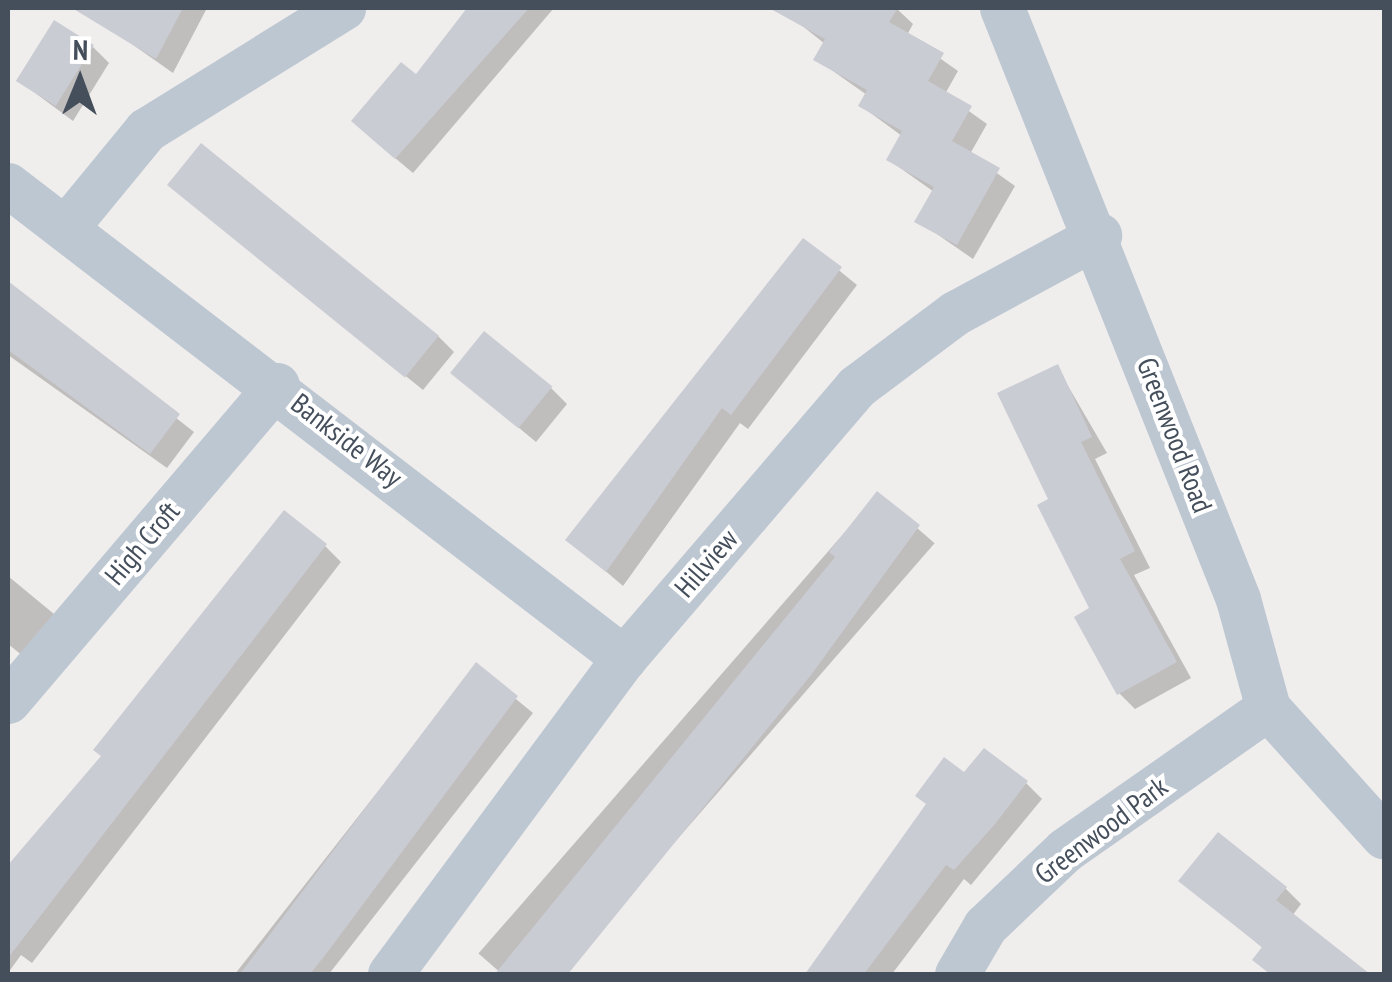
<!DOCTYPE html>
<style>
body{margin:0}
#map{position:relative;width:1392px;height:982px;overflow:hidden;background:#f0eded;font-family:"PT Sans Narrow",sans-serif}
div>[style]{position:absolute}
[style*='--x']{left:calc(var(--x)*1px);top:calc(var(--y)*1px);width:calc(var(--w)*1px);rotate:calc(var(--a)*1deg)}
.shadow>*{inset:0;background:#0003;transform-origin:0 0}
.building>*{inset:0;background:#caccd3;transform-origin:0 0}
.minor>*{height:45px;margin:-22.5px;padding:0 22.5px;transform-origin:22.5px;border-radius:22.5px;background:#bdc7d1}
span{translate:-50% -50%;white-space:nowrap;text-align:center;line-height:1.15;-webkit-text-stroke:8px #fff;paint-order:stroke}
.street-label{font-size:28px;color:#454f5c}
.frame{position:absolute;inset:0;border:10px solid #454f5c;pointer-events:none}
.north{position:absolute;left:30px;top:30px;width:100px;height:100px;-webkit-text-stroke:8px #fff;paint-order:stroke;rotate:1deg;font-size:28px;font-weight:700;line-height:40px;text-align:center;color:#454f5c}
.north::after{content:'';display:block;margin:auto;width:35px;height:45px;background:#454f5c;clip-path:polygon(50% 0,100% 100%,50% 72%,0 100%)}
</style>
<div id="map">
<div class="shadow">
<i style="clip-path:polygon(122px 8px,207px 8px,173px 73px,109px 28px)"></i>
<i style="clip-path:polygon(470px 8px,554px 8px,413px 173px,370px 137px)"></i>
<i style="clip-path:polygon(780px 8px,896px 8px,913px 24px,907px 35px,958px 71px,945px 94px,987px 124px,970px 154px,1015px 186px,973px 259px,918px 221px,934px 192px,889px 160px,902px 136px,861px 106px,867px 95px,816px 59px,825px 44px)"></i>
<i style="clip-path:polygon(93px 47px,109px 63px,73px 121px,19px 81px)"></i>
<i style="clip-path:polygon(170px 185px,438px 336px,454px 352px,423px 390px)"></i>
<i style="clip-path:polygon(803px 241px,857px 285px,748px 429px,740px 423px,623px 586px,568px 539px)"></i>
<i style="clip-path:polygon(8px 286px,194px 432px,167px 468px,8px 355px)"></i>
<i style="clip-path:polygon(1057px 367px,1107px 453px,1095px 459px,1150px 568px,1134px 575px,1191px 678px,1135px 709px,1119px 693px,1052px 500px)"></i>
<i style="clip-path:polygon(453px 373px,551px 388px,567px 404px,536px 442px)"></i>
<i style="left:878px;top:494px;width:75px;height:609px;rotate:41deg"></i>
<i style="clip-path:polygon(325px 546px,341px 562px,32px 963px,21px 955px,8px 973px,8px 876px)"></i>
<i style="clip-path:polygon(8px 576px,60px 619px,28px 660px,8px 644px)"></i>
<i style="clip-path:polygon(476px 666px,533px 713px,329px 974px,235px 974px)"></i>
<i style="clip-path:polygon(965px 776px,1026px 783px,1042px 799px,971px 885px,964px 879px,892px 974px,807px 974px,928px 805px)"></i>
<i style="clip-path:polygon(1182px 881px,1285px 888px,1301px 904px,1292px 916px,1365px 974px,1270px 974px,1255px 960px,1264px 949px)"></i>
</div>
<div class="building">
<i style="clip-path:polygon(72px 8px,183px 8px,156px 59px)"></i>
<i style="clip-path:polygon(467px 8px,529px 8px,395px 159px,351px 121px,401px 62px,416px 74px)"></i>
<i style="clip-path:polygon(769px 8px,898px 8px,889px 22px,944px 53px,928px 81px,972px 106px,952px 141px,1000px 168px,957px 245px,914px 222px,934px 187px,886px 160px,902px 131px,858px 106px,867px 90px,813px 60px,825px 39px)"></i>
<i style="left:54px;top:20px;width:47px;height:72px;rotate:32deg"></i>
<i style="left:201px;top:143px;width:306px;height:54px;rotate:39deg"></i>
<i style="clip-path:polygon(803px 238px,842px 267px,731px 415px,722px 408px,606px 572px,565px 540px)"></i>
<i style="clip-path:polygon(8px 281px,180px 414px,150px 454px,8px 350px)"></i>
<i style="left:484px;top:331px;width:88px;height:54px;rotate:39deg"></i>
<i style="clip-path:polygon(1058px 364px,1092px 437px,1081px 442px,1135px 551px,1120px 559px,1177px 662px,1117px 695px,1074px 617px,1089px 608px,1037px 505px,1048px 499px,997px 393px)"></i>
<i style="clip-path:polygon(877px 491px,920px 525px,811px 675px,568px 974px,495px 974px,835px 557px,829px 552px)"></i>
<i style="clip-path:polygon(284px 510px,327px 544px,8px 958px,8px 865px,101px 756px,93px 750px)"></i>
<i style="clip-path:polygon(476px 662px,518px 696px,326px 954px,310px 974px,240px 974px)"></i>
<i style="clip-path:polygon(984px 748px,1028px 781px,995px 824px,954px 870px,946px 865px,864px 974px,805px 974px,926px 804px,915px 796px,944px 757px,964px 772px)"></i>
<i style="clip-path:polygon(1218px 832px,1287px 887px,1276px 900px,1370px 974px,1270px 974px,1252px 960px,1262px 947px,1178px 881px)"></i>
</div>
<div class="minor">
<i style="--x:1002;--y:8;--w:636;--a:68.23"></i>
<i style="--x:1238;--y:599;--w:113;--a:74.6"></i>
<i style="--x:1268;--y:708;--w:173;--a:48"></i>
<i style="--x:8;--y:185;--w:777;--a:37.52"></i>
<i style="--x:68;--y:225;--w:123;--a:-50.6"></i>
<i style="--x:146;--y:130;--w:232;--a:-31.8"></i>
<i style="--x:8;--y:701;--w:415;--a:-49.6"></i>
<i style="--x:390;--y:974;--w:393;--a:-53.5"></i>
<i style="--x:624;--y:658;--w:357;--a:-49.4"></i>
<i style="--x:856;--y:387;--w:124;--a:-36.8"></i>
<i style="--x:955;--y:313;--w:164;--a:-28.4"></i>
<i style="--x:957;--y:974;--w:56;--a:-59.7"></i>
<i style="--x:985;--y:926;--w:110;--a:-43.5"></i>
<i style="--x:1065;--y:850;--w:248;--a:-35"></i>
</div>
<div class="street-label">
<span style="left:1175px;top:435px;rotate:69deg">Greenwood Road</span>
<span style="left:347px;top:440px;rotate:38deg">Bankside Way</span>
<span style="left:142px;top:543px;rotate:-50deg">High Croft</span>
<span style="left:706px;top:563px;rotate:-49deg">Hillview</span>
<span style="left:1101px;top:830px;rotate:-37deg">Greenwood Park</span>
</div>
<div class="frame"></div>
<div class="north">N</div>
</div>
